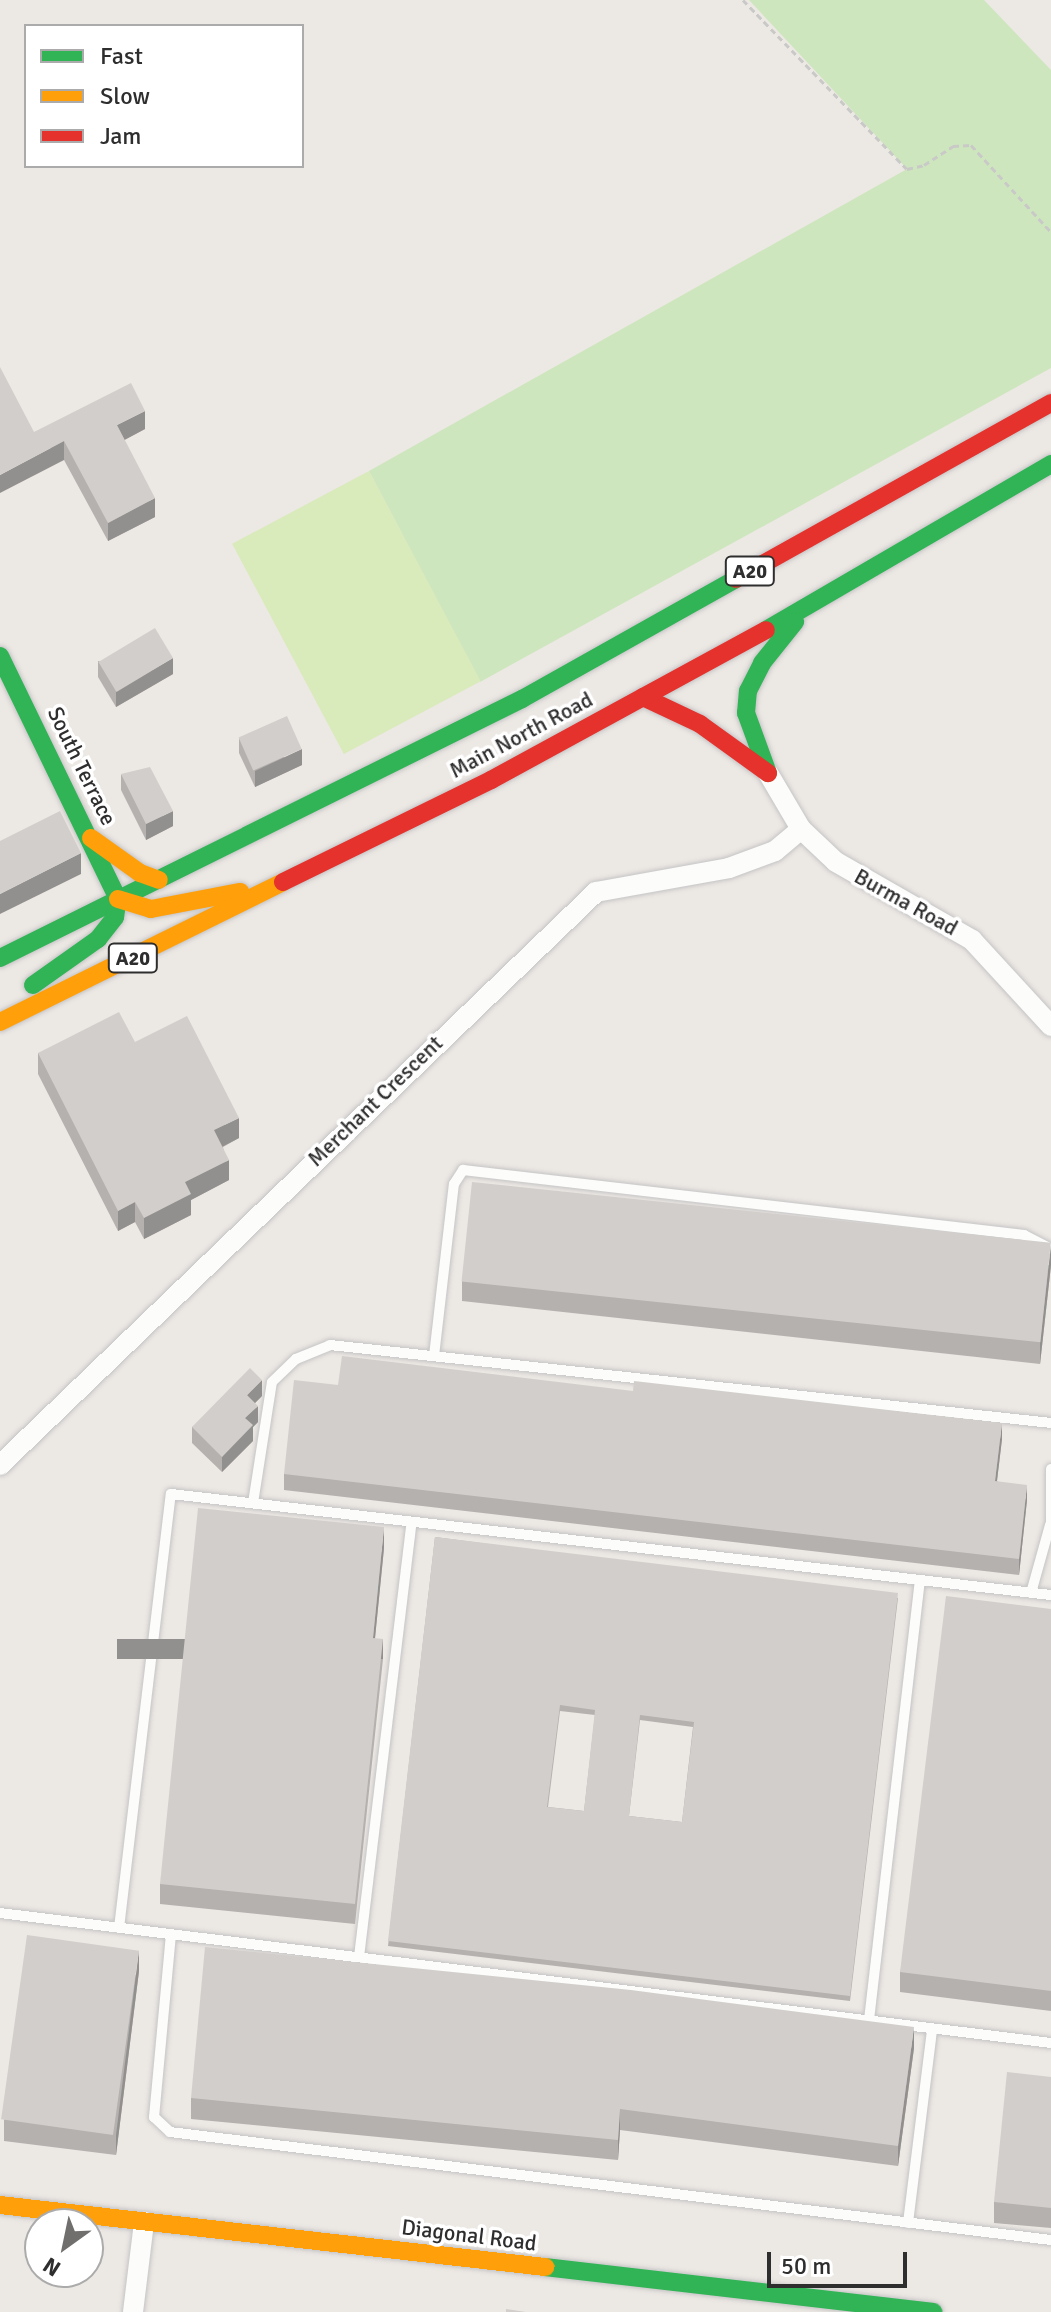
<!DOCTYPE html>
<style>
body{margin:0}
#map{position:relative;width:1051px;height:2312px;overflow:hidden;background:#ece8e4;font-family:Signika,sans-serif}
div>[style]{position:absolute}
[style*='--x']{left:calc(var(--x)*1px);top:calc(var(--y)*1px);width:calc(var(--w)*1px);rotate:calc(var(--a)*1deg)}
.green>*{inset:0;background:#cee6be}
.pitch>*{inset:0;background:#d9eabb;transform-origin:0 0}
.path>*{height:3px;margin-top:-1.5px;transform-origin:0;background:repeating-linear-gradient(90deg,#c9c9c8 0 6px,transparent 0 10px)}
.roads{filter:drop-shadow(0 0 2px #c5c4c5) drop-shadow(0 0 2px #c5c4c5)}
.lane>*{height:10px;margin:-5px;padding:0 5px;transform-origin:5px;border-radius:5px;background:#fcfcfb}
.street>*{height:20px;margin:-10px;padding:0 10px;transform-origin:10px;border-radius:10px;background:#fcfcfb}
.fast>*{height:18px;margin:-9px;padding:0 9px;transform-origin:9px;border-radius:9px;background:#30b455}
.slow>*{height:18px;margin:-9px;padding:0 9px;transform-origin:9px;border-radius:9px;background:#ff9f0a}
.jam>*{height:18px;margin:-9px;padding:0 9px;transform-origin:9px;border-radius:9px;background:#e5322d}
.wall>*{inset:0;background:#b4b1af}
.shaded-wall>*{inset:0;background:#92908e;transform-origin:0 0}
.building>*{inset:0;background:#d1cecb;transform-origin:0 0}
span{translate:-50% -50%;white-space:nowrap;text-align:center;line-height:1.15;-webkit-text-stroke:7px #fff;paint-order:stroke}
.shield-label span{padding:2px 6px;background:#fff;border:2px solid;border-radius:6px;-webkit-text-stroke-width:0}
.shield-label{font-size:20px;color:#2e2e2e;font-weight:700}
.street-label{font-size:22px;color:#2e2e2e}
.legend{position:absolute;left:24px;top:24px;width:280px;height:144px;box-sizing:border-box;background:#fff;border:2px solid #ababab;margin:0;padding:10px 14px;list-style:none;font-size:24px;color:#2e2e2e}
.legend li{display:flex;align-items:center;gap:16px;height:40px}
.legend b{width:40px;border:2px solid #ababab}
.north{position:absolute;left:24px;top:2208px;width:80px;height:80px;box-sizing:border-box;background:#fff;border:2px solid #ababab;border-radius:50%;rotate:213deg;font-size:22px;font-weight:700;line-height:32px;text-align:center;color:#2e2e2e}
.north::after{content:'';display:block;margin:auto;width:28px;height:36px;background:#706f6e;clip-path:polygon(50% 0,100% 100%,50% 72%,0 100%)}
.scale{position:absolute;left:767px;top:2252px;width:140px;height:36px;box-sizing:border-box;border:4px solid #2e2e2e;border-top:0;padding-left:10px;font-size:24px;line-height:28px;white-space:nowrap;color:#2e2e2e;-webkit-text-stroke:6px #fff;paint-order:stroke}
</style>
<div id="map">
<div class="green">
<i style="clip-path:polygon(749px 0,984px 0,1051px 70px,1051px 368px,480px 682px,369px 471px,907px 169px)"></i>
</div>
<div class="pitch">
<i style="left:369px;top:471px;width:238px;height:155px;rotate:62deg"></i>
</div>
<div class="path">
<i style="--x:743;--y:0;--w:235;--a:45.9"></i>
<i style="--x:907;--y:169;--w:17;--a:-13"></i>
<i style="--x:924;--y:165;--w:35;--a:-33"></i>
<i style="--x:953;--y:146;--w:18;--a:-3"></i>
<i style="--x:971;--y:145;--w:118;--a:47.4"></i>
</div>
<div class="roads">
<div class="lane">
<i style="--x:434;--y:1356;--w:173;--a:-83.4"></i>
<i style="--x:454;--y:1184;--w:17;--a:-57"></i>
<i style="--x:463;--y:1170;--w:565;--a:6.61"></i>
<i style="--x:1024;--y:1235;--w:30;--a:27"></i>
<i style="--x:1051;--y:1469;--w:57;--a:90"></i>
<i style="--x:253;--y:1503;--w:122;--a:-81.1"></i>
<i style="--x:272;--y:1382;--w:33;--a:-44"></i>
<i style="--x:296;--y:1359;--w:37;--a:-22"></i>
<i style="--x:330;--y:1345;--w:725;--a:6.17"></i>
<i style="--x:1031;--y:1593;--w:71;--a:-74.4"></i>
<i style="--x:0;--y:1913;--w:1059;--a:7.05"></i>
<i style="--x:119;--y:1928;--w:437;--a:-83.2"></i>
<i style="--x:171;--y:1494;--w:886;--a:6.55"></i>
<i style="--x:171;--y:1934;--w:184;--a:95.3"></i>
<i style="--x:154;--y:2117;--w:22;--a:43"></i>
<i style="--x:170;--y:2132;--w:888;--a:6.99"></i>
<i style="--x:359;--y:1957;--w:438;--a:-83.1"></i>
<i style="--x:869;--y:2020;--w:443;--a:-83.4"></i>
<i style="--x:908;--y:2223;--w:193;--a:-82.9"></i>
</div>
<div class="street">
<i style="--x:768;--y:773;--w:65;--a:59.5"></i>
<i style="--x:801;--y:829;--w:48;--a:43.3"></i>
<i style="--x:836;--y:862;--w:157;--a:29.8"></i>
<i style="--x:972;--y:940;--w:117;--a:47.4"></i>
<i style="--x:0;--y:1465;--w:827;--a:-43.87"></i>
<i style="--x:596;--y:892;--w:135;--a:-10.2"></i>
<i style="--x:729;--y:868;--w:49;--a:-20.3"></i>
<i style="--x:775;--y:851;--w:34;--a:-40"></i>
<i style="--x:133;--y:2312;--w:91;--a:-83"></i>
</div>
<div class="fast">
<i style="--x:766;--y:630;--w:330;--a:-30.2"></i>
<i style="--x:0;--y:656;--w:270;--a:64.1"></i>
<i style="--x:768;--y:773;--w:64;--a:-110.1"></i>
<i style="--x:746;--y:713;--w:22;--a:-85"></i>
<i style="--x:748;--y:691;--w:31;--a:-63"></i>
<i style="--x:762;--y:663;--w:53;--a:-51.2"></i>
<i style="--x:0;--y:958;--w:583;--a:-26.39"></i>
<i style="--x:522;--y:699;--w:245;--a:-29.3"></i>
<i style="--x:33;--y:985;--w:80;--a:-35.3"></i>
<i style="--x:98;--y:939;--w:28;--a:-52"></i>
<i style="--x:115;--y:917;--w:18;--a:-81"></i>
<i style="--x:545;--y:2267;--w:391;--a:6.6"></i>
</div>
<div class="slow">
<i style="--x:91;--y:838;--w:60;--a:35.5"></i>
<i style="--x:140;--y:873;--w:20;--a:20"></i>
<i style="--x:118;--y:899;--w:34;--a:17"></i>
<i style="--x:151;--y:909;--w:91;--a:-10.8"></i>
<i style="--x:0;--y:1022;--w:316;--a:-26.3"></i>
<i style="--x:0;--y:2205;--w:549;--a:6.49"></i>
</div>
<div class="jam">
<i style="--x:736;--y:579;--w:361;--a:-29.2"></i>
<i style="--x:643;--y:697;--w:63;--a:25.3"></i>
<i style="--x:700;--y:724;--w:84;--a:35.8"></i>
<i style="--x:283;--y:882;--w:232;--a:-26.1"></i>
<i style="--x:491;--y:780;--w:313;--a:-28.6"></i>
</div>
</div>
<div class="wall">
<i style="clip-path:polygon(145px 429px,124px 440px,155px 517px,108px 541px,64px 460px,34px 432px)"></i>
<i style="clip-path:polygon(98px 661px,173px 674px,116px 707px,98px 677px)"></i>
<i style="clip-path:polygon(239px 738px,302px 765px,255px 787px,239px 753px)"></i>
<i style="clip-path:polygon(121px 774px,173px 826px,146px 840px,121px 790px)"></i>
<i style="clip-path:polygon(135px 1042px,239px 1138px,223px 1147px,229px 1180px,191px 1200px,191px 1215px,144px 1239px,135px 1222px,118px 1231px,38px 1074px,38px 1053px)"></i>
<i style="clip-path:polygon(1051px 1265px,1040px 1364px,462px 1301px,462px 1281px)"></i>
<i style="clip-path:polygon(338px 1385px,1002px 1439px,997px 1481px,1027px 1500px,1019px 1575px,284px 1490px,284px 1474px)"></i>
<i style="clip-path:polygon(262px 1396px,255px 1403px,258px 1422px,253px 1427px,253px 1441px,222px 1472px,192px 1443px,192px 1427px)"></i>
<i style="clip-path:polygon(evenodd,435px 1537px,898px 1598px,850px 2001px,388px 1946px,435px 1537px,560px 1711px,595px 1715px,584px 1811px,548px 1807px,560px 1711px,435px 1537px,640px 1720px,693px 1727px,682px 1822px,629px 1816px,640px 1720px)"></i>
<i style="clip-path:polygon(384px 1548px,375px 1638px,383px 1659px,355px 1924px,160px 1904px,160px 1884px)"></i>
<i style="clip-path:polygon(1051px 1609px,1051px 2011px,900px 1992px,900px 1972px)"></i>
<i style="clip-path:polygon(139px 1971px,116px 2155px,4px 2141px,4px 2120px)"></i>
<i style="clip-path:polygon(914px 2048px,898px 2166px,620px 2130px,618px 2160px,191px 2119px,191px 2098px)"></i>
<i style="clip-path:polygon(1051px 2077px,1051px 2228px,994px 2223px,994px 2202px)"></i>
</div>
<div class="shaded-wall">
<i style="clip-path:polygon(145px 411px,145px 429px,117px 444px,117px 425px)"></i>
<i style="clip-path:polygon(64px 441px,64px 460px,0 493px,0 475px)"></i>
<i style="clip-path:polygon(155px 498px,155px 517px,108px 541px,108px 523px)"></i>
<i style="clip-path:polygon(173px 658px,173px 674px,116px 707px,116px 691px)"></i>
<i style="clip-path:polygon(302px 749px,302px 765px,255px 787px,255px 771px)"></i>
<i style="clip-path:polygon(173px 811px,173px 826px,146px 840px,146px 824px)"></i>
<i style="clip-path:polygon(81px 853px,81px 874px,0 914px,0 894px)"></i>
<i style="clip-path:polygon(239px 1118px,239px 1138px,214px 1151px,214px 1130px)"></i>
<i style="clip-path:polygon(229px 1160px,229px 1180px,191px 1200px,191px 1215px,144px 1239px,144px 1218px,185px 1182px)"></i>
<i style="clip-path:polygon(135px 1202px,135px 1222px,118px 1231px,118px 1211px)"></i>
<i style="clip-path:polygon(1051px 1245px,1051px 1265px,1040px 1364px,1040px 1343px)"></i>
<i style="clip-path:polygon(262px 1380px,262px 1396px,247px 1411px,247px 1395px)"></i>
<i style="clip-path:polygon(258px 1406px,258px 1422px,253px 1427px,253px 1441px,222px 1472px,222px 1457px,245px 1418px)"></i>
<i style="clip-path:polygon(1002px 1423px,1002px 1439px,995px 1497px,995px 1481px)"></i>
<i style="clip-path:polygon(1027px 1485px,1027px 1500px,1019px 1575px,1019px 1559px)"></i>
<i style="clip-path:polygon(384px 1527px,384px 1548px,373px 1658px,373px 1638px)"></i>
<i style="left:383px;top:1639px;width:20px;height:266px;rotate:90deg"></i>
<i style="clip-path:polygon(139px 1950px,139px 1971px,116px 2155px,116px 2135px)"></i>
<i style="clip-path:polygon(914px 2027px,914px 2048px,898px 2166px,898px 2146px)"></i>
<i style="clip-path:polygon(620px 2109px,620px 2130px,618px 2160px,618px 2140px)"></i>
</div>
<div class="building">
<i style="clip-path:polygon(0 367px,34px 432px,131px 383px,145px 411px,117px 425px,155px 498px,108px 523px,64px 441px,0 475px)"></i>
<i style="left:155px;top:628px;width:35px;height:66px;rotate:59deg"></i>
<i style="left:287px;top:716px;width:36px;height:53px;rotate:66deg"></i>
<i style="clip-path:polygon(150px 767px,173px 811px,146px 824px,121px 774px)"></i>
<i style="clip-path:polygon(60px 811px,81px 853px,0 894px,0 841px)"></i>
<i style="clip-path:polygon(119px 1012px,135px 1042px,187px 1016px,239px 1118px,214px 1130px,229px 1160px,185px 1182px,191px 1194px,144px 1218px,135px 1202px,118px 1211px,38px 1053px)"></i>
<i style="left:472px;top:1182px;width:582px;height:100px;rotate:6deg"></i>
<i style="clip-path:polygon(342px 1356px,633px 1391px,634px 1381px,1002px 1423px,995px 1481px,1027px 1485px,1019px 1559px,284px 1474px,294px 1380px,338px 1385px)"></i>
<i style="clip-path:polygon(250px 1368px,262px 1380px,247px 1395px,258px 1406px,245px 1418px,253px 1425px,222px 1457px,192px 1427px)"></i>
<i style="clip-path:polygon(198px 1508px,384px 1527px,373px 1638px,383px 1639px,355px 1904px,160px 1884px)"></i>
<i style="clip-path:polygon(evenodd,435px 1537px,898px 1593px,850px 1996px,388px 1941px,435px 1537px,560px 1705px,595px 1710px,584px 1811px,547px 1807px,560px 1705px,435px 1537px,640px 1715px,694px 1722px,682px 1822px,629px 1816px,640px 1715px)"></i>
<i style="clip-path:polygon(946px 1596px,1051px 1609px,1051px 1991px,900px 1972px)"></i>
<i style="left:27px;top:1935px;width:113px;height:186px;rotate:8deg"></i>
<i style="clip-path:polygon(205px 1947px,631px 1990px,914px 2027px,898px 2146px,620px 2109px,618px 2140px,191px 2098px)"></i>
<i style="clip-path:polygon(1007px 2072px,1051px 2077px,1051px 2208px,994px 2202px)"></i>
<i style="clip-path:polygon(506px 2309px,526px 2312px,506px 2312px)"></i>
</div>
<div class="shield-label">
<span style="left:750px;top:571px">A20</span>
<span style="left:133px;top:958px">A20</span>
</div>
<div class="street-label">
<span style="left:521px;top:735px;rotate:-28deg">Main North Road</span>
<span style="left:82px;top:766px;rotate:64deg">South Terrace</span>
<span style="left:906px;top:902px;rotate:29deg">Burma Road</span>
<span style="left:375px;top:1101px;rotate:-44deg">Merchant Crescent</span>
<span style="left:469px;top:2235px;rotate:7deg">Diagonal Road</span>
</div>
<ul class="legend">
<li><b style="height:10px;background:#30b455"></b>Fast</li>
<li><b style="height:10px;background:#ff9f0a"></b>Slow</li>
<li><b style="height:10px;background:#e5322d"></b>Jam</li>
</ul>
<div class="north">N</div>
<div class="scale">50 m</div>
</div>
